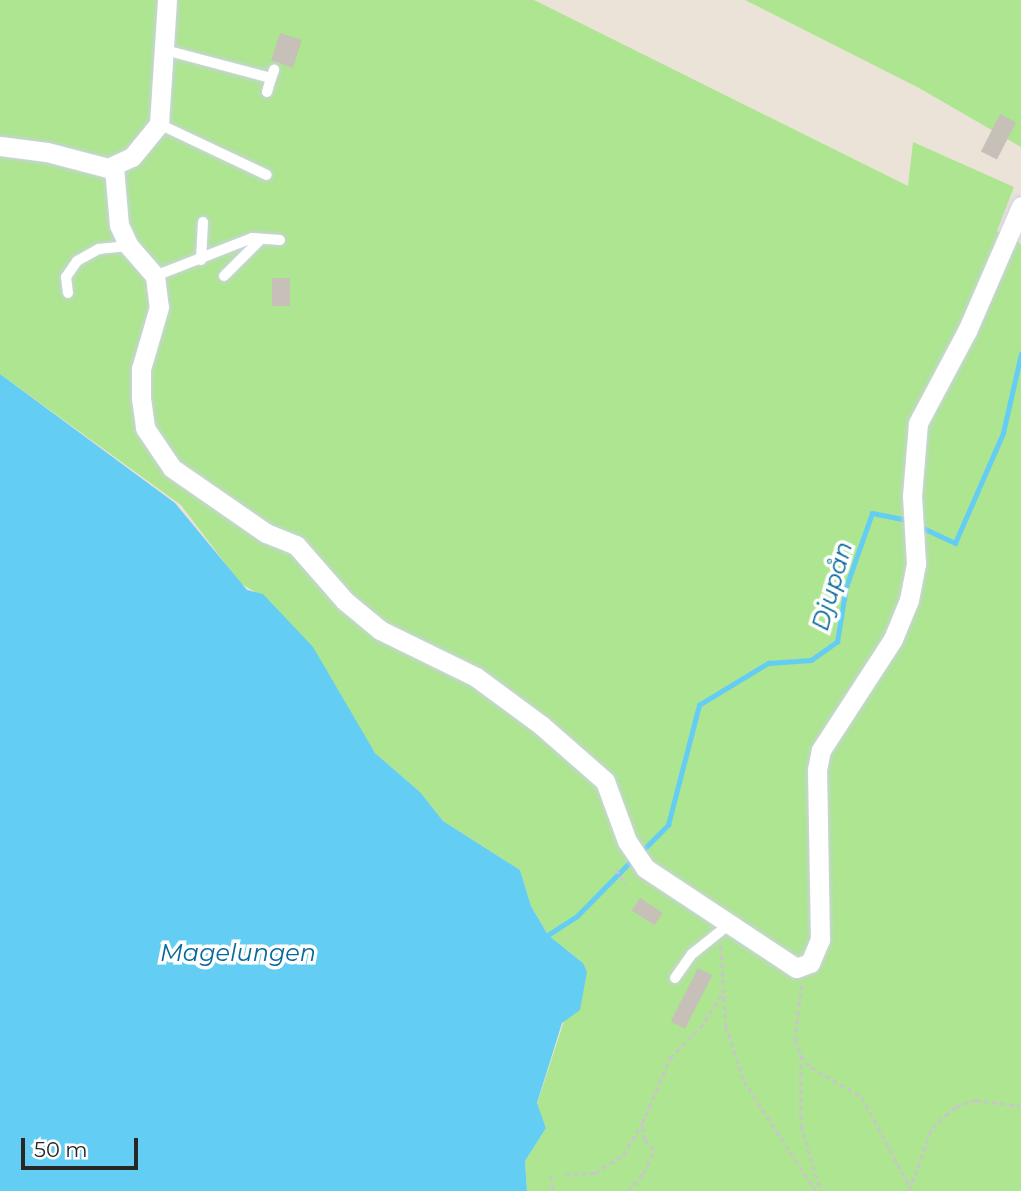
<!DOCTYPE html>
<meta charset="utf-8">
<style>
body{margin:0}
#map{position:relative;width:1021px;height:1191px;overflow:hidden;background:#ebe3d8;font-family:Montserrat,sans-serif}
div>[style]{position:absolute}
[style*='--x']{left:calc(var(--x)*1px);top:calc(var(--y)*1px);width:calc(var(--w)*1px);rotate:calc(var(--a)*1deg)}
.green>*{inset:0;background:#ade591}
.water>*{inset:0;background:#64cdf3}
.stream>*{height:4.5px;margin:-2.25px;padding:0 2.25px;transform-origin:2.25px;border-radius:2.25px;background:#64cdf3}
.building>*{inset:0;background:#c6c0b8;transform-origin:0 0}
.path>*{height:2.5px;margin-top:-1.25px;transform-origin:0;background:repeating-linear-gradient(90deg,#c7c7c7 0 5px,transparent 0 8.5px)}
.roads{filter:drop-shadow(0 0 2px #cdd1e2) drop-shadow(0 0 2px #cdd1e2)}
.lane>*{height:10px;margin:-5px;padding:0 5px;transform-origin:5px;border-radius:5px;background:#fff}
.street>*{height:19px;margin:-9.5px;padding:0 9.5px;transform-origin:9.5px;border-radius:9.5px;background:#fff}
span{translate:-50% -50%;white-space:nowrap;text-align:center;line-height:1.15;-webkit-text-stroke:7px #fff;paint-order:stroke}
.water-label{font-size:24px;color:#07689c;font-style:italic}
.scale{position:absolute;left:21px;top:1138px;width:117px;height:32px;box-sizing:border-box;border:4px solid #272727;border-top:0;padding-left:9px;font-size:21px;line-height:24px;white-space:nowrap;color:#272727;-webkit-text-stroke:5px #fff;paint-order:stroke}
</style>
<div id="map">
<div class="green">
<i style="clip-path:polygon(0 0,534px 0,908px 186px,913px 142px,1014px 187px,997px 231px,1021px 244px,1021px 1191px,527px 1191px,525px 1161px,546px 1128px,537px 1104px,583px 963px,548px 935px,531px 906px,520px 870px,443px 821px,420px 792px,375px 753px,326px 674px,270px 601px,240px 583px,181px 505px,0 374px)"></i>
<i style="clip-path:polygon(745px 0,1021px 0,1021px 147px,919px 88px)"></i>
</div>
<div class="water">
<i style="clip-path:polygon(0 374px,175px 503px,247px 590px,263px 594px,313px 647px,375px 753px,420px 792px,443px 821px,520px 870px,531px 906px,548px 935px,583px 963px,587px 972px,580px 1010px,562px 1023px,537px 1103px,546px 1128px,525px 1161px,527px 1191px,0 1191px)"></i>
</div>
<div class="stream">
<i style="--x:921;--y:527;--w:38;--a:25"></i>
<i style="--x:955;--y:543;--w:120;--a:-66.4"></i>
<i style="--x:1003;--y:433;--w:81;--a:-77.2"></i>
<i style="--x:645;--y:848;--w:33;--a:-45"></i>
<i style="--x:668;--y:825;--w:124;--a:-75.5"></i>
<i style="--x:699;--y:705;--w:81;--a:-31.3"></i>
<i style="--x:768;--y:663;--w:43;--a:-4"></i>
<i style="--x:811;--y:660;--w:32;--a:-35"></i>
<i style="--x:837;--y:642;--w:56;--a:-80.7"></i>
<i style="--x:846;--y:587;--w:78;--a:-70.6"></i>
<i style="--x:872;--y:513;--w:32;--a:11"></i>
<i style="--x:548;--y:935;--w:33;--a:-33"></i>
<i style="--x:576;--y:917;--w:78;--a:-45.5"></i>
</div>
<div class="building">
<i style="left:280px;top:33px;width:23px;height:29px;rotate:18deg"></i>
<i style="left:1000px;top:114px;width:18px;height:42px;rotate:27deg"></i>
<i style="left:272px;top:278px;width:18px;height:28px"></i>
<i style="left:640px;top:898px;width:27px;height:15px;rotate:33deg"></i>
<i style="left:698px;top:968px;width:16px;height:60px;rotate:27deg"></i>
</div>
<div class="path">
<i style="--x:616;--y:869;--w:19;--a:58"></i>
<i style="--x:721;--y:946;--w:80;--a:86.4"></i>
<i style="--x:726;--y:1026;--w:58;--a:71.9"></i>
<i style="--x:744;--y:1081;--w:131;--a:56.8"></i>
<i style="--x:802;--y:985;--w:55;--a:97.3"></i>
<i style="--x:795;--y:1040;--w:16;--a:68"></i>
<i style="--x:801;--y:1055;--w:70;--a:90"></i>
<i style="--x:801;--y:1125;--w:69;--a:73.1"></i>
<i style="--x:801;--y:1055;--w:16;--a:50"></i>
<i style="--x:811;--y:1067;--w:59;--a:30.5"></i>
<i style="--x:862;--y:1097;--w:104;--a:62"></i>
<i style="--x:565;--y:1175;--w:30;--a:-4"></i>
<i style="--x:595;--y:1173;--w:33;--a:-33"></i>
<i style="--x:623;--y:1155;--w:37;--a:-59"></i>
<i style="--x:551;--y:1176;--w:15;--a:79"></i>
<i style="--x:628;--y:1191;--w:23;--a:-49"></i>
<i style="--x:643;--y:1174;--w:26;--a:-65"></i>
<i style="--x:654;--y:1150;--w:14;--a:-135"></i>
<i style="--x:644;--y:1140;--w:17;--a:-97"></i>
<i style="--x:642;--y:1123;--w:71;--a:-66.7"></i>
<i style="--x:670;--y:1058;--w:42;--a:-45"></i>
<i style="--x:700;--y:1028;--w:40;--a:-57.1"></i>
<i style="--x:909;--y:1191;--w:68;--a:-70.2"></i>
<i style="--x:932;--y:1127;--w:30;--a:-41"></i>
<i style="--x:955;--y:1107;--w:21;--a:-19"></i>
<i style="--x:975;--y:1100;--w:46;--a:7.4"></i>
</div>
<div class="roads">
<div class="lane">
<i style="--x:165;--y:50;--w:110;--a:14.8"></i>
<i style="--x:271;--y:78;--w:9;--a:-69"></i>
<i style="--x:267;--y:92;--w:15;--a:-74"></i>
<i style="--x:159;--y:124;--w:119;--a:25.3"></i>
<i style="--x:201;--y:260;--w:38;--a:-87"></i>
<i style="--x:155;--y:276;--w:104;--a:-21.4"></i>
<i style="--x:252;--y:238;--w:28;--a:4"></i>
<i style="--x:224;--y:276;--w:51;--a:-45"></i>
<i style="--x:68;--y:293;--w:16;--a:-97"></i>
<i style="--x:66;--y:277;--w:19;--a:-55"></i>
<i style="--x:77;--y:261;--w:25;--a:-29"></i>
<i style="--x:99;--y:249;--w:30;--a:-6"></i>
<i style="--x:675;--y:978;--w:29;--a:-55"></i>
<i style="--x:692;--y:954;--w:51;--a:-38.7"></i>
</div>
<div class="street">
<i style="--x:0;--y:146;--w:47;--a:7.3"></i>
<i style="--x:47;--y:152;--w:63;--a:14.7"></i>
<i style="--x:108;--y:168;--w:26;--a:-25"></i>
<i style="--x:132;--y:157;--w:43;--a:-50.7"></i>
<i style="--x:159;--y:124;--w:124;--a:-86.3"></i>
<i style="--x:114;--y:167;--w:58;--a:85.1"></i>
<i style="--x:119;--y:225;--w:23;--a:65"></i>
<i style="--x:129;--y:246;--w:40;--a:49"></i>
<i style="--x:155;--y:276;--w:31;--a:83"></i>
<i style="--x:159;--y:307;--w:65;--a:106.2"></i>
<i style="--x:141;--y:369;--w:29;--a:90"></i>
<i style="--x:141;--y:398;--w:30;--a:82"></i>
<i style="--x:145;--y:428;--w:48;--a:56"></i>
<i style="--x:172;--y:468;--w:114;--a:34.7"></i>
<i style="--x:266;--y:533;--w:32;--a:22"></i>
<i style="--x:296;--y:545;--w:74;--a:48.8"></i>
<i style="--x:345;--y:601;--w:45;--a:39.6"></i>
<i style="--x:380;--y:630;--w:107;--a:26.1"></i>
<i style="--x:476;--y:677;--w:81;--a:36.4"></i>
<i style="--x:541;--y:725;--w:85;--a:41.2"></i>
<i style="--x:605;--y:781;--w:64;--a:69.9"></i>
<i style="--x:627;--y:841;--w:32;--a:56"></i>
<i style="--x:645;--y:868;--w:181;--a:33.5"></i>
<i style="--x:796;--y:968;--w:15;--a:-20"></i>
<i style="--x:810;--y:963;--w:25;--a:-67"></i>
<i style="--x:820;--y:940;--w:170;--a:-91"></i>
<i style="--x:817;--y:770;--w:20;--a:-79"></i>
<i style="--x:821;--y:750;--w:132;--a:-57"></i>
<i style="--x:893;--y:639;--w:42;--a:-67.7"></i>
<i style="--x:909;--y:600;--w:38;--a:-79"></i>
<i style="--x:916;--y:563;--w:67;--a:-93.4"></i>
<i style="--x:912;--y:496;--w:73;--a:-85.3"></i>
<i style="--x:918;--y:423;--w:104;--a:-62"></i>
<i style="--x:967;--y:331;--w:136;--a:-66.6"></i>
</div>
</div>
<div class="water-label">
<span style="left:832px;top:586px;rotate:-74deg">Djupån</span>
<span style="left:238px;top:953px">Magelungen</span>
</div>
<div class="scale">50 m</div>
</div>
